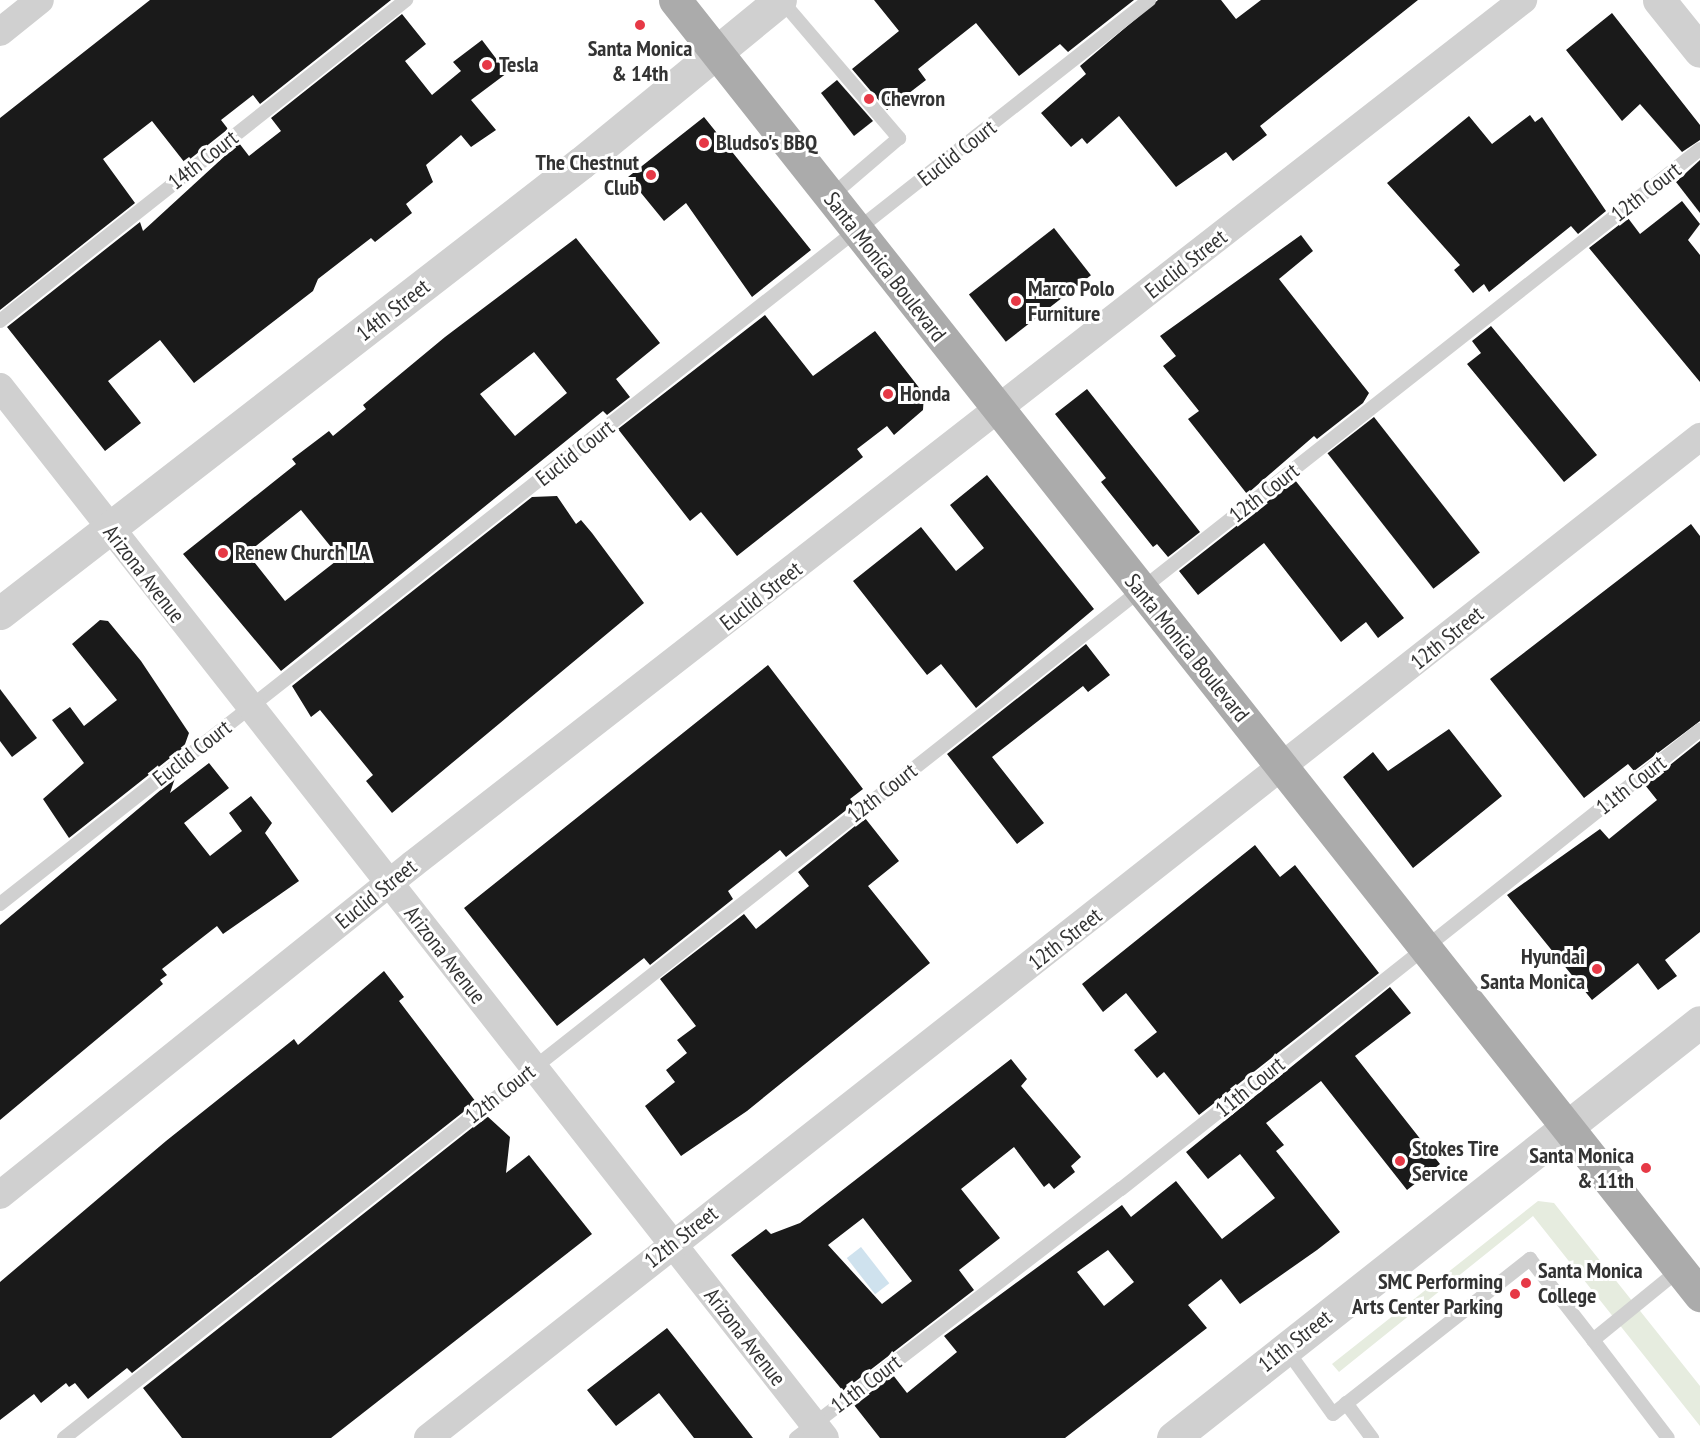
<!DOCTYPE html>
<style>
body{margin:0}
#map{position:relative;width:1700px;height:1438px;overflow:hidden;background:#fff;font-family:"PT Sans Narrow",sans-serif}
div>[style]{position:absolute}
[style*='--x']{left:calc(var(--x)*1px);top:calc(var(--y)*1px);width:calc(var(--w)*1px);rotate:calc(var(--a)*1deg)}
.green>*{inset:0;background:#e6ecdf}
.water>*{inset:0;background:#cfe2ee;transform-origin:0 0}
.building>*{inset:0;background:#1a1a1a;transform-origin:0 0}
.service>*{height:14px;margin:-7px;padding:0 7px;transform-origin:7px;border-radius:7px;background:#d0d0d0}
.minor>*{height:28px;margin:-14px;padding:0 14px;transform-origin:14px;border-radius:14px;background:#d0d0d0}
.tertiary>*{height:33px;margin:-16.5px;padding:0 16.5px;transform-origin:16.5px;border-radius:16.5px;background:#d0d0d0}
.primary>*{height:33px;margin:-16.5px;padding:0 16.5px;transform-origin:16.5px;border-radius:16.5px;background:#ababab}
.dots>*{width:16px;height:16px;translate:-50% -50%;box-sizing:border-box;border:3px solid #fff;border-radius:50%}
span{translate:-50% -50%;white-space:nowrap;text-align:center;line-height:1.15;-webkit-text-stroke:6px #fff;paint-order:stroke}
.poi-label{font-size:22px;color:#333;font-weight:700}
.left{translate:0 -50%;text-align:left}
.right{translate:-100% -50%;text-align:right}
.street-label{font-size:22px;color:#333}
</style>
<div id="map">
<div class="green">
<i style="clip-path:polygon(1538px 1201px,1554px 1203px,1700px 1386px,1700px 1426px,1533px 1216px,1339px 1372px,1332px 1364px)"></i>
</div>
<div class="water">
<i style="left:861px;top:1247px;width:46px;height:18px;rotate:52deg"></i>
</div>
<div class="building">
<i style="clip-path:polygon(150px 0,391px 0,260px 104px,253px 95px,221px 120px,228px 129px,185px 163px,152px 121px,103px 159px,135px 203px,0 310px,0 118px)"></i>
<i style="clip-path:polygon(874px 0,1134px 0,1068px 52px,1060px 44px,1019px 76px,976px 23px,918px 69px,926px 80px,887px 110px,852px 69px,899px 31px)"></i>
<i style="clip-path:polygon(1158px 0,1221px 0,1236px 19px,1261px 0,1418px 0,1260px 126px,1267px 135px,1233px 161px,1226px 152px,1176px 187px,1119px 116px,1087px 144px,1082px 138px,1071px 147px,1041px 113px,1086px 74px,1080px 66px)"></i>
<i style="clip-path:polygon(1612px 13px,1700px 125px,1700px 140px,1682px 152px,1640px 104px,1622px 121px,1566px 50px)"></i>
<i style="clip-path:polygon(402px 14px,426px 44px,405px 61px,432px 95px,461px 71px,453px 62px,482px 40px,507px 73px,471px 100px,496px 130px,471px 147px,461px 135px,426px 165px,433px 182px,406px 204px,412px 213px,375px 242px,371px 238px,318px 279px,313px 291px,194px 383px,160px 340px,108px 381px,141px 423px,105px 451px,7px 327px,140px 222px,143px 231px,239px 143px,249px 156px,281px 131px,271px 118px)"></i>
<i style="clip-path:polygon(837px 80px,873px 121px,854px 136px,821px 93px)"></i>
<i style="clip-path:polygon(1530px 115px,1535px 122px,1542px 117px,1606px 211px,1578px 234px,1571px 226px,1489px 292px,1484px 284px,1473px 293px,1454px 270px,1460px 265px,1387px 183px,1469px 116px,1492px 144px)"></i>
<i style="clip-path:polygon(704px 117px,811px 250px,752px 297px,686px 203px,664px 221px,628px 177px)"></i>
<i style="clip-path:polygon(1700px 160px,1700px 213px,1676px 182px)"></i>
<i style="clip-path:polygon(1682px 201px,1700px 224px,1688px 240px,1700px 255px,1700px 382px,1589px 248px,1628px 218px,1640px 234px)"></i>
<i style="left:1054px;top:228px;width:60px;height:108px;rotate:52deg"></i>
<i style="clip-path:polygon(1301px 235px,1313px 251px,1279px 279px,1369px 393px,1363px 403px,1317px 439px,1314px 436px,1247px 494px,1188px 419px,1199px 411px,1163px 366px,1176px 356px,1160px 336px)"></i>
<i style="clip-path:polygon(evenodd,576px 238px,660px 343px,616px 379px,630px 397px,607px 415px,603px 411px,281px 671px,183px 554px,296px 464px,292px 459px,329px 431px,333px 436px,366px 409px,363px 405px,445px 337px,576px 238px,534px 352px,567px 393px,515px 436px,480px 394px,534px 352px,576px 238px,301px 510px,340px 558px,285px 601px,247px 553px,301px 510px)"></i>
<i style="clip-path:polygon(765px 315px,813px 376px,875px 331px,924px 394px,923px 410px,894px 435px,887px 426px,857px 449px,863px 457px,737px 556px,701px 512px,690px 521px,618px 429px)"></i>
<i style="clip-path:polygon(1491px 326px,1597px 455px,1564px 482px,1467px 364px,1481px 353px,1472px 341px)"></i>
<i style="clip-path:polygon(1087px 389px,1200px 532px,1168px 557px,1157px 544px,1153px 547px,1101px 482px,1106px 478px,1055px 414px)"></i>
<i style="left:1374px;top:417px;width:172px;height:59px;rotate:52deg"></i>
<i style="clip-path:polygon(987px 475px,1094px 609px,976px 708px,941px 664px,927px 675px,853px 581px,921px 527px,956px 571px,984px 548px,950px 505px)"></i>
<i style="clip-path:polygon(1295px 480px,1404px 618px,1378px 638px,1366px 622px,1341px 642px,1264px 543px,1198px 595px,1179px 571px)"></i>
<i style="clip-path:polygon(557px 496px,576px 524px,581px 520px,592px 533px,644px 603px,392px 813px,366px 781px,373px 775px,320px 710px,311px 717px,292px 686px,532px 497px)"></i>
<i style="clip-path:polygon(1691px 524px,1700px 536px,1700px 721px,1634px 771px,1628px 764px,1584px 798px,1490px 679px)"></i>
<i style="clip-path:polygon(100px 620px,108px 621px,141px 661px,189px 733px,184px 747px,69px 838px,43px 799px,84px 763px,52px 720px,70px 707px,84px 726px,117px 700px,72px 644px)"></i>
<i style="clip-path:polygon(1086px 644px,1110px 675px,1088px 692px,1083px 686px,992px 757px,1044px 823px,1017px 844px,947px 754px)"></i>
<i style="clip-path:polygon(768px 665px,863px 789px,850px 799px,854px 804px,786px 857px,780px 850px,728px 891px,733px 899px,650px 965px,644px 958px,557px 1026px,464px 908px)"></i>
<i style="clip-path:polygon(0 689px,37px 738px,12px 757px,0 741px)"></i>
<i style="clip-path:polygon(1449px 729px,1502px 796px,1413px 868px,1343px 777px,1373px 752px,1388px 771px)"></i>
<i style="clip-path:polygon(1700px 741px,1700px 932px,1665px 960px,1677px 976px,1658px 990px,1638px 963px,1592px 1000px,1507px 895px,1600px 829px,1609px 839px,1657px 800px,1645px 785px)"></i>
<i style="clip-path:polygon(209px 763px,229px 788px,184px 823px,210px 856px,242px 831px,229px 813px,251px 796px,272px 823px,265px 833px,299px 881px,223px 934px,217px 926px,162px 969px,167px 975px,160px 980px,163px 984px,0 1120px,0 925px,175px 778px,170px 793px)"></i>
<i style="clip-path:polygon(865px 818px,899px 861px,868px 886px,930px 963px,747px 1111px,681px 1156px,645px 1106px,675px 1082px,666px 1070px,687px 1053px,677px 1040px,696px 1026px,660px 979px,744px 914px,756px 929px,809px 886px,798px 872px)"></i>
<i style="clip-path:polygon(1255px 845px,1280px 877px,1295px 865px,1379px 973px,1199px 1115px,1164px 1072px,1157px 1078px,1134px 1050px,1157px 1032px,1126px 993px,1103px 1012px,1082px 984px)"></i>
<i style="clip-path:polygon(384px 971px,404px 997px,399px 1001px,476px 1102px,132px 1373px,127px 1368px,88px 1399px,75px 1383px,69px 1387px,66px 1383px,41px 1403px,34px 1394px,0 1420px,0 1282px,166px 1141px,294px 1039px,298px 1045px)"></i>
<i style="clip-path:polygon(evenodd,1390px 987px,1411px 1013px,1355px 1056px,1440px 1164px,1407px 1190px,1321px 1081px,1266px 1123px,1284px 1145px,1276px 1151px,1340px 1232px,1317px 1250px,1240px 1304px,1221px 1279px,1188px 1305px,1207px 1328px,1065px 1438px,880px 1438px,854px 1405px,893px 1375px,907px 1393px,957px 1352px,944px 1336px,1122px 1205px,1131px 1217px,1176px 1181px,1222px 1239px,1275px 1198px,1240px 1154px,1208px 1179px,1186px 1152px,1390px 987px,1108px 1250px,1134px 1282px,1104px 1306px,1077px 1272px,1108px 1250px)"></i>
<i style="clip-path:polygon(evenodd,1011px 1059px,1027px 1079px,1021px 1086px,1081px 1157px,1071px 1166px,1075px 1172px,1054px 1189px,1049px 1183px,1044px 1187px,1014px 1147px,961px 1189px,1000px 1238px,959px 1270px,974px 1290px,843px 1391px,731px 1255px,766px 1229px,771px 1234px,800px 1223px,1011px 1059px,863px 1218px,912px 1281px,882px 1304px,828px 1245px,863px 1218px)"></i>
<i style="clip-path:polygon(487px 1116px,510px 1137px,506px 1173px,529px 1155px,592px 1234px,331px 1438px,182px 1438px,143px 1388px)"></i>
<i style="clip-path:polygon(667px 1328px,683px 1348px,753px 1438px,694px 1438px,659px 1393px,616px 1426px,587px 1390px)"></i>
</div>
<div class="service">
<i style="--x:781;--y:0;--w:182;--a:49.5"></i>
<i style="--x:899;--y:138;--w:91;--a:139.5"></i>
<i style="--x:0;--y:321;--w:518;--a:-38.33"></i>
<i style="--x:0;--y:904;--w:1462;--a:-38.19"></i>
<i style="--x:1593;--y:1340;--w:123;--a:52.6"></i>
<i style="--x:1286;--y:1349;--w:80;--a:54.1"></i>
<i style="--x:1333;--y:1414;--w:251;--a:-38.2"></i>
<i style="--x:1530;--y:1259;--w:103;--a:52.1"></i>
<i style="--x:1593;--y:1340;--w:112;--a:-39.2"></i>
<i style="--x:1346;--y:1403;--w:44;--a:53.4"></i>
<i style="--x:64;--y:1438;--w:2083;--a:-38.23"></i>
<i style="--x:796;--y:1438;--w:409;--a:-37.5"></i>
<i style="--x:1121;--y:1189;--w:739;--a:-38.41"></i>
</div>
<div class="minor">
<i style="--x:0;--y:32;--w:51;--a:-38.7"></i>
<i style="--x:0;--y:387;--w:1336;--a:51.87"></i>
<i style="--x:0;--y:1195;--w:529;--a:-38.71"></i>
<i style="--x:413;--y:864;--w:1407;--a:-37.9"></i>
<i style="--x:428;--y:1438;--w:1619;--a:-38.2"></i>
</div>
<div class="tertiary">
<i style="--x:1659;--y:0;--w:65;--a:51.2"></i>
<i style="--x:0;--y:613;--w:735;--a:-37.76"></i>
<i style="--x:581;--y:163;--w:257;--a:-39.3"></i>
<i style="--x:1173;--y:1438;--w:671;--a:-38.29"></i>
</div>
<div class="primary">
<i style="--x:675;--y:0;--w:1652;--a:51.64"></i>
</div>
<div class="dots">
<i style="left:640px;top:25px;background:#e63946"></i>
<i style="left:487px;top:65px;background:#e63946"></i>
<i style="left:869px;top:99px;background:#e63946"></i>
<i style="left:704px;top:143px;background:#e63946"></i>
<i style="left:651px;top:175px;background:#e63946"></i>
<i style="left:1016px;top:301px;background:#e63946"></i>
<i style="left:888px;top:394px;background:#e63946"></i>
<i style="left:223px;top:553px;background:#e63946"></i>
<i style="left:1597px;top:969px;background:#e63946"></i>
<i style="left:1400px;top:1161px;background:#e63946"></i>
<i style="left:1646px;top:1168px;background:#e63946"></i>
<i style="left:1526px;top:1283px;background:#e63946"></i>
<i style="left:1515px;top:1294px;background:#e63946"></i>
</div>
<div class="poi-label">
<span style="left:640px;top:61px">Santa Monica<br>&amp; 14th</span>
<span class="left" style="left:499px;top:65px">Tesla</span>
<span class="left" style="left:881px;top:99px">Chevron</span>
<span class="left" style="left:716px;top:143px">Bludso's BBQ</span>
<span class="right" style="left:639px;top:175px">The Chestnut<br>Club</span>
<span class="left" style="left:1028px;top:301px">Marco Polo<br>Furniture</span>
<span class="left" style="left:900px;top:394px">Honda</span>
<span class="left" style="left:235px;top:553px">Renew Church LA</span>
<span class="right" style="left:1585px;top:969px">Hyundai<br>Santa Monica</span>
<span class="left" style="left:1412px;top:1161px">Stokes Tire<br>Service</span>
<span class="right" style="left:1634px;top:1168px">Santa Monica<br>&amp; 11th</span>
<span class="left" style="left:1538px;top:1283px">Santa Monica<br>College</span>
<span class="right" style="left:1503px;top:1294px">SMC Performing<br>Arts Center Parking</span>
</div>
<div class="street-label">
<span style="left:957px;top:153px;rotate:-38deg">Euclid Court</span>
<span style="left:203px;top:160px;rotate:-38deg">14th Court</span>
<span style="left:1646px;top:192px;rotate:-38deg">12th Court</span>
<span style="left:1186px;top:264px;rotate:-38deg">Euclid Street</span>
<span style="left:885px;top:267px;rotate:52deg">Santa Monica Boulevard</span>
<span style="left:393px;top:310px;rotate:-38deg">14th Street</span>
<span style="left:575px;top:453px;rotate:-38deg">Euclid Court</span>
<span style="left:1264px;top:493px;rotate:-38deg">12th Court</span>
<span style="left:144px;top:574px;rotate:52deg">Arizona Avenue</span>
<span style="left:761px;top:596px;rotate:-38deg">Euclid Street</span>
<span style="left:1447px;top:638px;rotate:-39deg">12th Street</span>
<span style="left:1187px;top:648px;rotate:51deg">Santa Monica Boulevard</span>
<span style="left:192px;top:753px;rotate:-38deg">Euclid Court</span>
<span style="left:1631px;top:785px;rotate:-38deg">11th Court</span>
<span style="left:882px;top:793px;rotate:-38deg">12th Court</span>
<span style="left:376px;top:894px;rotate:-39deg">Euclid Street</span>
<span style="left:1065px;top:939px;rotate:-38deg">12th Street</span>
<span style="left:445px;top:955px;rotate:52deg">Arizona Avenue</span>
<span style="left:1250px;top:1087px;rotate:-39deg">11th Court</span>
<span style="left:500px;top:1094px;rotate:-38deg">12th Court</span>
<span style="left:681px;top:1237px;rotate:-38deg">12th Street</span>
<span style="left:745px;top:1337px;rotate:52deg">Arizona Avenue</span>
<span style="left:1295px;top:1341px;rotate:-38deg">11th Street</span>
<span style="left:866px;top:1384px;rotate:-37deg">11th Court</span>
</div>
</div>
